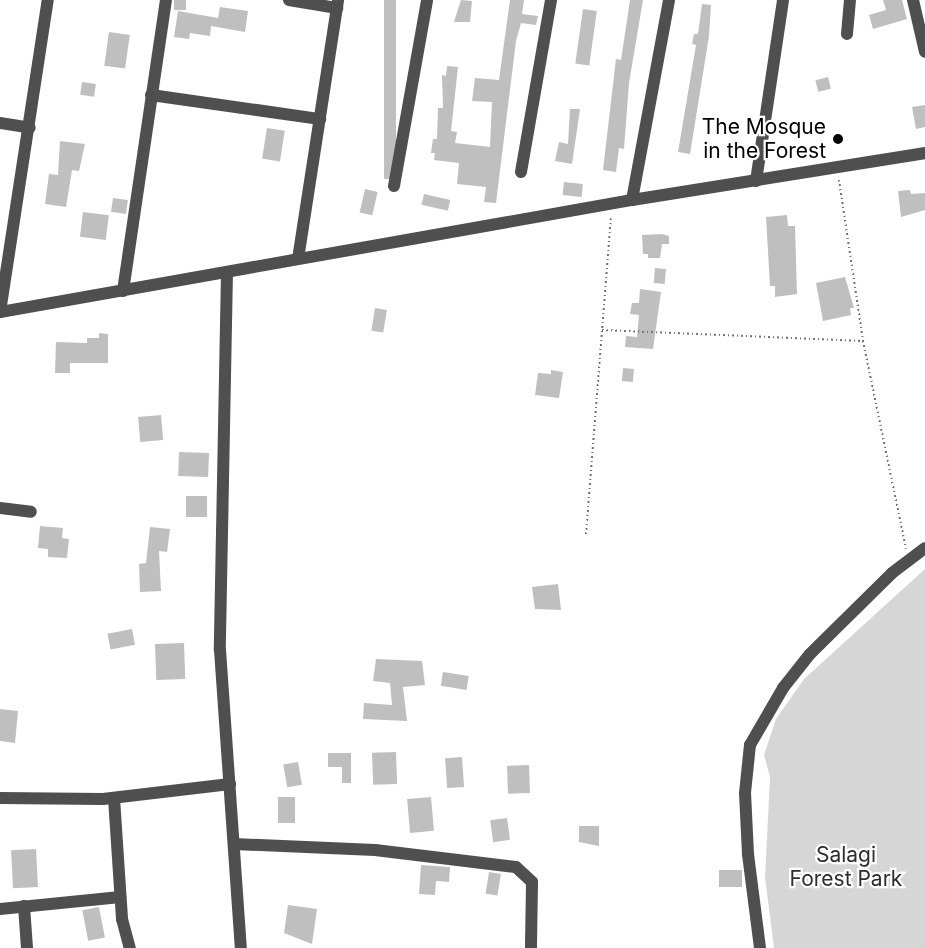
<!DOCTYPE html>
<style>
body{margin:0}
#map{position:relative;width:925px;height:948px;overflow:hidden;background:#fff;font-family:Inter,sans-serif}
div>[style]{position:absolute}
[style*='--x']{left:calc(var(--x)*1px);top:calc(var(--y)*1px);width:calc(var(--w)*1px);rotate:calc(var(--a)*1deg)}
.green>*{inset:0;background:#d6d6d6}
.building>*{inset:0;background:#bfbfbf;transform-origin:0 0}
.path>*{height:2px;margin-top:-1px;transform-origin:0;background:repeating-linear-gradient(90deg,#717171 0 1.5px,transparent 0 4.5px)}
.minor>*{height:12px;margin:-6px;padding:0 6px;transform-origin:6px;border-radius:6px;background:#4f4f4f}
.dots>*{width:16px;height:16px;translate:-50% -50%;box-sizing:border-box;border:3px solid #fff;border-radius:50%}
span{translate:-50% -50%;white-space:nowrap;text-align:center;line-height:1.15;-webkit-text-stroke:4.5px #fff;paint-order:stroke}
.poi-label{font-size:21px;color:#000}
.right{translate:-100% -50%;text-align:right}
.park-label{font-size:21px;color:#2d2d2d}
</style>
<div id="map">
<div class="green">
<i style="clip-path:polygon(925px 569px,925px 948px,774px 948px,765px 877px,770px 777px,764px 755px,776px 719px,804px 679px)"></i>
</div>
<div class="building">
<i style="left:174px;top:0;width:12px;height:10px"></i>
<i style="left:384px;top:0;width:12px;height:179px"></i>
<i style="clip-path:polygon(461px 0,472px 1px,470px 22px,454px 22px)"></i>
<i style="clip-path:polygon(510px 0,524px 0,522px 14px,538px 16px,536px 25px,521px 23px,516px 41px,496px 203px,484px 202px,486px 187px,457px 184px,459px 163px,434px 160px,435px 153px,431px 153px,433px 139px,437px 139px,438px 108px,443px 108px,442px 75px,446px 76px,447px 66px,458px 67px,451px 131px,457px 132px,455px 143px,490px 147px,492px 102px,472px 101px,475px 78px,499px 80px)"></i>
<i style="clip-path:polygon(630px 0,643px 0,629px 83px,624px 149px,619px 148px,616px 172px,603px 170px,616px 59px,621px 60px)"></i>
<i style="clip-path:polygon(883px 0,902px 0,907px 19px,873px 29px,869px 15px,886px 10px)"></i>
<i style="clip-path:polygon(702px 4px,711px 5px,709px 36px,690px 154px,678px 152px,696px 45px,692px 44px,694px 34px,698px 34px)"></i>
<i style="clip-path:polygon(220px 7px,248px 11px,245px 32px,211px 26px,210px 36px,190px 33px,189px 39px,174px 37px,178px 11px,218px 18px)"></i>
<i style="left:583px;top:9px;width:14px;height:55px;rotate:8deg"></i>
<i style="left:109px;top:32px;width:21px;height:34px;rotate:8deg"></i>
<i style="left:828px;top:77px;width:12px;height:13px;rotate:76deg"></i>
<i style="left:82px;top:82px;width:14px;height:13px;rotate:8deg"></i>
<i style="clip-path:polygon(925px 105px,925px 127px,916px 129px,912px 107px)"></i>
<i style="clip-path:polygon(570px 109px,580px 109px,572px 164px,555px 161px,559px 142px,568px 144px)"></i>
<i style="left:267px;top:128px;width:18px;height:31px;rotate:9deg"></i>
<i style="clip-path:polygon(60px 141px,85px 144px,79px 171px,72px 170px,66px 207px,45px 204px,49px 174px,58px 175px)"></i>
<i style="left:564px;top:182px;width:19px;height:13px;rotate:6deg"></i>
<i style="left:365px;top:189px;width:13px;height:24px;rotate:13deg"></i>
<i style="clip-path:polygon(910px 190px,911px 194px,925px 193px,925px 210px,901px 217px,898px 191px)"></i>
<i style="left:424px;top:194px;width:27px;height:11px;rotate:13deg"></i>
<i style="left:113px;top:198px;width:15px;height:14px;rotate:8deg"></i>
<i style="left:83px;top:212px;width:26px;height:25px;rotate:7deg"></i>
<i style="clip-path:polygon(787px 215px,788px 226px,795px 226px,797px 294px,775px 297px,775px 286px,770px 286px,766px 217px)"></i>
<i style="clip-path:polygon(662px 234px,669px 236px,669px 244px,662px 244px,660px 258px,648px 258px,648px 254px,643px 254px,642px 235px)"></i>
<i style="left:655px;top:268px;width:11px;height:15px;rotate:5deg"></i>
<i style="clip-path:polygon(845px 277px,854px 308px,850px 308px,851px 315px,823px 321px,816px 283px)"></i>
<i style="clip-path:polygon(640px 289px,661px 292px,653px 349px,625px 347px,626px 336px,637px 337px,639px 315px,630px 314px,632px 303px,639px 303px)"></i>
<i style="left:375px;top:308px;width:12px;height:23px;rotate:9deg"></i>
<i style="clip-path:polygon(99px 333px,108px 334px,108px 363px,70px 363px,70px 373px,55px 373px,56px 342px,87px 343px,87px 338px,99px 338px)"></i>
<i style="left:623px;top:368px;width:11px;height:13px;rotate:5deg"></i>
<i style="clip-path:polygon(551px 370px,563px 372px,559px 398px,535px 395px,538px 373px,551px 374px)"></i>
<i style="left:161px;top:415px;width:25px;height:23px;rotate:85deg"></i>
<i style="left:179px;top:452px;width:30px;height:24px;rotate:2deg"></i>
<i style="left:207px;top:496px;width:21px;height:21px;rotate:90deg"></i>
<i style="clip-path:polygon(40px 526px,63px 528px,62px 538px,69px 539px,67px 558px,48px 557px,48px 549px,38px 548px)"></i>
<i style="clip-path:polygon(150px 527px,170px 529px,167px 552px,159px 551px,161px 591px,140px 592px,139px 564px,146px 563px)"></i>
<i style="clip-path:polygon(558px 584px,561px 610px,535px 609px,532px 587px)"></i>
<i style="left:132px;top:629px;width:16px;height:25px;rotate:79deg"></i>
<i style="left:184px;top:643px;width:36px;height:29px;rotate:88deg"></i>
<i style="clip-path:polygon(376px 659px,422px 661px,425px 685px,403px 687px,407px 721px,363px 719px,364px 703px,392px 705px,390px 683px,373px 681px)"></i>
<i style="left:443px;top:672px;width:26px;height:14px;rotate:9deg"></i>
<i style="clip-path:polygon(0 709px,18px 711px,15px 743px,0 741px)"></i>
<i style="left:396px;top:752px;width:32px;height:24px;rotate:88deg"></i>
<i style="clip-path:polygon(328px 753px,351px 753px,351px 783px,342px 783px,342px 767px,328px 767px)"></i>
<i style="left:462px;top:757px;width:30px;height:17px;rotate:86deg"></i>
<i style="left:298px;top:762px;width:23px;height:15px;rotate:80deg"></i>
<i style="left:529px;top:765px;width:28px;height:22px;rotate:88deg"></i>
<i style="left:295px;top:797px;width:26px;height:17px;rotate:90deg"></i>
<i style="left:431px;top:797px;width:34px;height:24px;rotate:85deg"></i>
<i style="left:507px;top:818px;width:22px;height:17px;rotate:82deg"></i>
<i style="clip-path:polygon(579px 826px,599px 826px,599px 846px,579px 842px)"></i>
<i style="left:36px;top:849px;width:38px;height:25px;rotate:87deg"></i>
<i style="clip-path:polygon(421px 865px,450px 867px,449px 882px,436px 881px,435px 895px,419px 894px)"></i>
<i style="left:719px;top:870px;width:23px;height:17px"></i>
<i style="left:489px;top:872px;width:12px;height:22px;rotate:9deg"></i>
<i style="clip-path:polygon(288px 905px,317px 909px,312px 944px,284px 933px)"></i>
<i style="left:99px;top:907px;width:31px;height:17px;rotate:79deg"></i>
</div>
<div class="path">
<i style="--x:839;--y:180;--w:163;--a:81.5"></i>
<i style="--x:863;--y:341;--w:212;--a:78.3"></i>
<i style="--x:602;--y:330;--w:261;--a:2.4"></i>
<i style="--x:586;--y:534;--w:319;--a:-85.5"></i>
</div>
<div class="minor">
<i style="--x:289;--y:0;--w:49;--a:9.5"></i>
<i style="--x:913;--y:0;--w:53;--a:77"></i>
<i style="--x:847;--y:34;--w:34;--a:-85"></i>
<i style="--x:151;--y:95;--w:171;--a:8.1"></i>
<i style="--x:0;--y:123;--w:30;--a:9"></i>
<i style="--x:521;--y:172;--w:175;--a:-80.1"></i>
<i style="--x:756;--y:181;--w:183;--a:-81.5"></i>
<i style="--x:394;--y:186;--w:189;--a:-79.9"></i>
<i style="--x:632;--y:200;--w:203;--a:-79.5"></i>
<i style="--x:298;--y:259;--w:262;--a:-81.2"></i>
<i style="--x:227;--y:272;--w:378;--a:91.1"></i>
<i style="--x:220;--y:650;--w:299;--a:86"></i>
<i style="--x:123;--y:291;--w:294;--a:-81.6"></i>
<i style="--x:0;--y:312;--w:642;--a:-10.05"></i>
<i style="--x:632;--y:200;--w:297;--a:-9.1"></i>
<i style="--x:0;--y:312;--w:316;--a:-81.3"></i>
<i style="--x:0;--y:508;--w:31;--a:7"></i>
<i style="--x:0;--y:798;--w:103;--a:0.6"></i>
<i style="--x:103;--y:799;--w:128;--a:-6.7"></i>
<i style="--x:114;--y:798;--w:121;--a:86.2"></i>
<i style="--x:122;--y:919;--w:30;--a:75"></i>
<i style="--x:234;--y:844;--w:141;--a:2.4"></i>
<i style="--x:375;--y:850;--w:142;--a:6.9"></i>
<i style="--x:516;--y:867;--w:22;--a:43"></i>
<i style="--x:532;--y:882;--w:66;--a:90.9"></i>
<i style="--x:24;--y:906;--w:42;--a:85.9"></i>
<i style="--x:0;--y:909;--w:121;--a:-5.7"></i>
<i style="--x:760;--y:948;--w:95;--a:-97.3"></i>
<i style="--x:748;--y:854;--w:61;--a:-92.8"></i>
<i style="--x:745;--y:793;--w:48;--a:-84.1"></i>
<i style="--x:750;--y:745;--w:66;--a:-59.9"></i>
<i style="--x:783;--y:688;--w:43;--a:-51.5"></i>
<i style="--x:810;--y:654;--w:115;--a:-44.6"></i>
<i style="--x:892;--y:573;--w:41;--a:-37.1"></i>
</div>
<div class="dots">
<i style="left:838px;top:139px;background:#000"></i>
</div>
<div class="poi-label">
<span class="right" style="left:826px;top:139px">The Mosque<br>in the Forest</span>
</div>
<div class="park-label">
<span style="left:846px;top:867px">Salagi<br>Forest Park</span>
</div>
</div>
